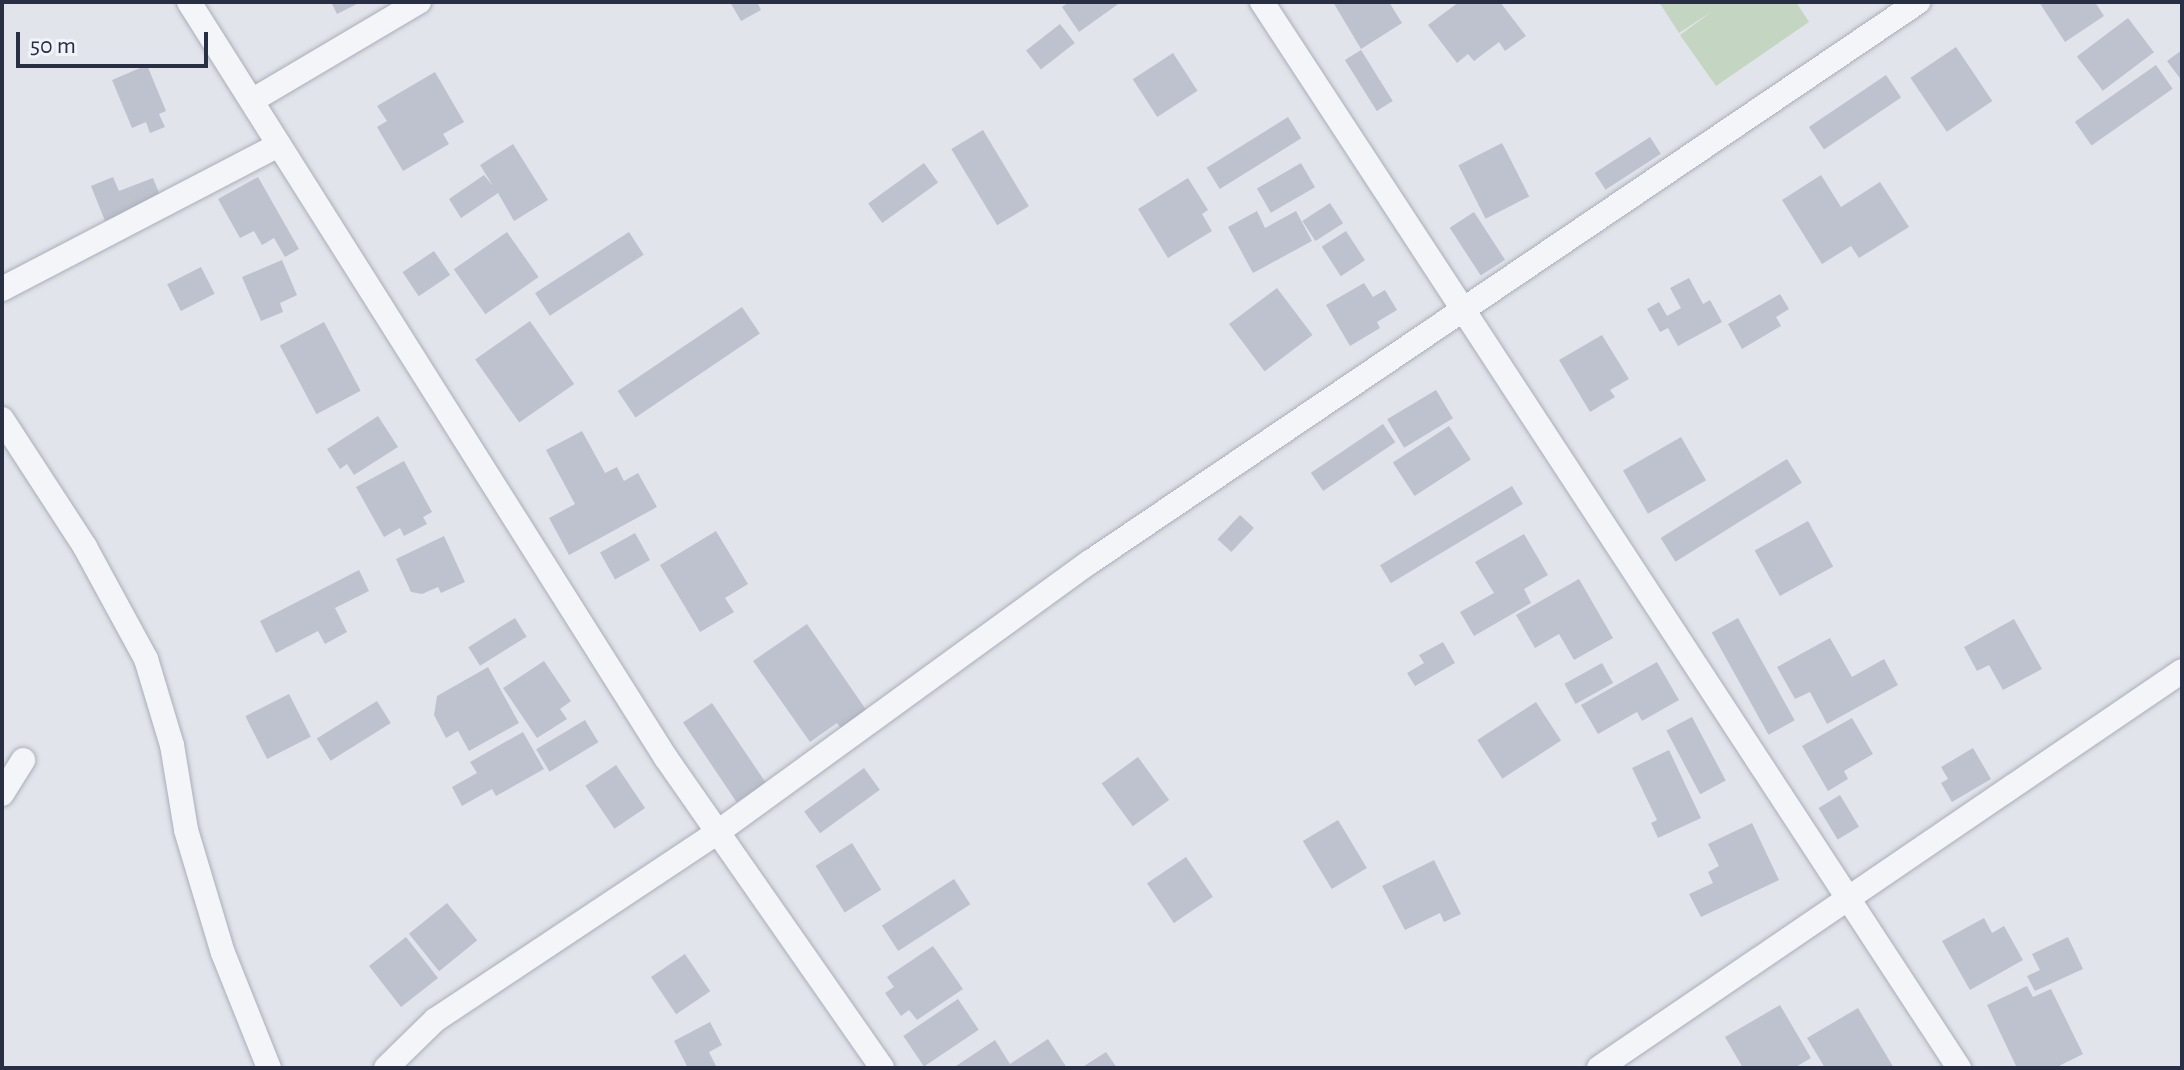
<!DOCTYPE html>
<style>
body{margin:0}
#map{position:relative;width:2184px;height:1070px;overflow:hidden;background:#e1e4eb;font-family:"Alegreya Sans",sans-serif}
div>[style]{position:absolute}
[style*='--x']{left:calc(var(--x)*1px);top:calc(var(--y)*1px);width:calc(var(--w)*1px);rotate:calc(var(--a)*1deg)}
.green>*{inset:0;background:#c4d5c1}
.building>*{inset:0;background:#bdc2ce;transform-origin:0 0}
.roads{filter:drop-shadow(0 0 2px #aaaeb9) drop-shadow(0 0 2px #aaaeb9)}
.street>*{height:24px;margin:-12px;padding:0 12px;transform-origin:12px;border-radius:12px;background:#f4f5f9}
span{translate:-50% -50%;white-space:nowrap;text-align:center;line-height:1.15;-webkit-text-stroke:8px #f1f3f8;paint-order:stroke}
.frame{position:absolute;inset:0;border:4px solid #282f44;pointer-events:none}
.scale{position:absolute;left:16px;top:32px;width:192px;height:36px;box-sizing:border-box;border:4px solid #282f44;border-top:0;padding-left:10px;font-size:24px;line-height:28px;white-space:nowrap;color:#282f44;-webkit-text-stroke:6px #f1f3f8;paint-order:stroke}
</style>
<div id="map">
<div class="green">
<i style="clip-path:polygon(1659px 2px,1796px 2px,1809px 22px,1716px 86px,1680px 35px,1714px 10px,1679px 33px)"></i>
</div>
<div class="building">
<i style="clip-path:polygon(331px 2px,361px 2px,337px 14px)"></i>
<i style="clip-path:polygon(730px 2px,757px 2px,761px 10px,741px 21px)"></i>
<i style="clip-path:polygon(1069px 2px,1121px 2px,1079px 32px,1062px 7px)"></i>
<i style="clip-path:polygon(1333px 2px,1389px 2px,1402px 23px,1361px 49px)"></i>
<i style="clip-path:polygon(1459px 2px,1500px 2px,1526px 36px,1505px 51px,1499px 42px,1474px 61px,1468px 54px,1457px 63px,1428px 25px)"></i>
<i style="clip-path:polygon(2039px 2px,2095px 2px,2104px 16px,2065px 42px)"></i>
<i style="left:2128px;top:18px;width:43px;height:64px;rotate:53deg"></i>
<i style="left:1060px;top:24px;width:24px;height:43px;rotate:52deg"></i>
<i style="left:1956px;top:47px;width:65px;height:55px;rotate:56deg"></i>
<i style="left:1361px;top:50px;width:60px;height:19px;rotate:58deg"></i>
<i style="clip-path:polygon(2182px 50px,2182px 81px,2167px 61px)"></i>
<i style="left:1173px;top:53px;width:45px;height:48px;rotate:57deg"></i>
<i style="clip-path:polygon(147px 65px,166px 111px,159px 114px,165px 127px,150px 133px,146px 122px,132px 128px,112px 80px)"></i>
<i style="left:2156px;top:65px;width:29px;height:99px;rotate:55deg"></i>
<i style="clip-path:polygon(435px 72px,464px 122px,443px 134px,449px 144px,403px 171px,377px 127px,387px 121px,377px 106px)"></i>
<i style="left:1886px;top:75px;width:27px;height:93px;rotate:56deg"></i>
<i style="left:1288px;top:117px;width:25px;height:96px;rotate:58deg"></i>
<i style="left:983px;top:130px;width:89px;height:37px;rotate:59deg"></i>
<i style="left:1650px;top:137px;width:20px;height:66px;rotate:57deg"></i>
<i style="left:1502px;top:143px;width:60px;height:49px;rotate:63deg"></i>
<i style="clip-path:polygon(513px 144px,548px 200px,514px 221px,498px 193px,461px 218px,449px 199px,484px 175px,493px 186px,480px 165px)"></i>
<i style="left:924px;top:163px;width:24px;height:69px;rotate:54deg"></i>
<i style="left:1301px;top:163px;width:28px;height:51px;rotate:60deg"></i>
<i style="clip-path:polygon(1821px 175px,1841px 207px,1880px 182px,1909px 227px,1859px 258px,1851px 246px,1822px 264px,1782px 200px)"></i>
<i style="clip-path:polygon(113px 177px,119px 191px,153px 178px,161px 198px,105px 221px,91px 186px)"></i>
<i style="clip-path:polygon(258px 177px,299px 249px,285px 257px,274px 238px,262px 245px,254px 231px,240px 238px,218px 199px)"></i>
<i style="clip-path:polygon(1188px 178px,1208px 210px,1202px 214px,1212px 231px,1168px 258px,1138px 209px)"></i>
<i style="left:1330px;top:203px;width:24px;height:33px;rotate:57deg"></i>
<i style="clip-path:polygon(1257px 211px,1265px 228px,1296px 211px,1312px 241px,1253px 273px,1228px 227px)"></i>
<i style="left:1474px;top:212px;width:57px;height:29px;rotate:57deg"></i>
<i style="left:1346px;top:231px;width:35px;height:29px;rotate:57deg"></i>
<i style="left:507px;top:232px;width:55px;height:65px;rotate:55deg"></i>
<i style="left:629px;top:232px;width:27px;height:112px;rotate:57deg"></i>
<i style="left:434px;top:251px;width:29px;height:38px;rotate:56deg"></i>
<i style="clip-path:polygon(282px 260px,297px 295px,280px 303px,283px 312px,261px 321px,242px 277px)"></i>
<i style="left:201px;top:267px;width:30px;height:38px;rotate:63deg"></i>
<i style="clip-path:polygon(1689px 278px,1703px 304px,1710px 300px,1722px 322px,1678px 346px,1668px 328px,1660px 332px,1647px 309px,1659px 302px,1667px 316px,1681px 308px,1670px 288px)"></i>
<i style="clip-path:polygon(1364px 283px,1373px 297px,1385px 290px,1397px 310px,1377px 322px,1380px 328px,1350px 346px,1326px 305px)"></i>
<i style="left:1277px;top:288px;width:59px;height:60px;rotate:53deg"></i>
<i style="clip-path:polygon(1780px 294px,1789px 309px,1776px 317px,1781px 326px,1742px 349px,1728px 324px)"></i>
<i style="left:742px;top:307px;width:32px;height:150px;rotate:56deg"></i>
<i style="left:530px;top:321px;width:77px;height:67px;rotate:55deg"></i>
<i style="left:324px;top:322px;width:78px;height:50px;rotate:62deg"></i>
<i style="clip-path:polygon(1602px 335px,1629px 379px,1610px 390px,1615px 397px,1590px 412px,1559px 360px)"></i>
<i style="left:1436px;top:390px;width:33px;height:57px;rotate:59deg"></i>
<i style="clip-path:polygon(378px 416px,398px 447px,354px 475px,347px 464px,340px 469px,327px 449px)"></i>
<i style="left:1383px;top:424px;width:22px;height:87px;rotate:56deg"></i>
<i style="left:1449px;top:426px;width:40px;height:67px;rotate:57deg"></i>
<i style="clip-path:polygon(582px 431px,605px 473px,617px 467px,624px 481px,638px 473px,657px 507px,569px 555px,549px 518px,575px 504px,546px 450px)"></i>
<i style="left:1681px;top:437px;width:50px;height:67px;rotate:60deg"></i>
<i style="left:1787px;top:459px;width:28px;height:149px;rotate:58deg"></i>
<i style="clip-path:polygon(404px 461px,432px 512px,423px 517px,427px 524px,404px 536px,400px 528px,384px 537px,356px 487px)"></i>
<i style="left:1512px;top:486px;width:21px;height:154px;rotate:59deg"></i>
<i style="left:1240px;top:515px;width:19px;height:33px;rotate:43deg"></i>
<i style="left:1808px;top:521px;width:52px;height:61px;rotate:61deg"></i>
<i style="clip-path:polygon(716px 531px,748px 584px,725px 598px,734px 612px,700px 632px,660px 565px)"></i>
<i style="left:635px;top:533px;width:31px;height:40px;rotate:61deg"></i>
<i style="clip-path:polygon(1524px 534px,1548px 575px,1524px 589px,1531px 603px,1474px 636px,1460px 612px,1494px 593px,1475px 562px)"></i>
<i style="clip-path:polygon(444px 536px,465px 582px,441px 593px,438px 587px,422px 594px,411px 592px,396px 559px)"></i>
<i style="clip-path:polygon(359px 570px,369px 591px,335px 608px,347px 632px,325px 644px,318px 631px,276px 653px,260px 621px)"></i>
<i style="clip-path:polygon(1579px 579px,1613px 638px,1574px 660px,1559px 634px,1535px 648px,1516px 615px)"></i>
<i style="left:515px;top:618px;width:22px;height:55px;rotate:58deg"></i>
<i style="left:1738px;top:618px;width:117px;height:30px;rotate:61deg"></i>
<i style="clip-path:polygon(2014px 619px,2042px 669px,2003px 690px,1989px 665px,1977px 671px,1964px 647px)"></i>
<i style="clip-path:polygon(807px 624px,869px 714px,843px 731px,837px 723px,810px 742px,753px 661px)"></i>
<i style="clip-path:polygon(1830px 638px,1852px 677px,1884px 659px,1898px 685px,1827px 724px,1810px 692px,1795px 699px,1777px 667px)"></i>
<i style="clip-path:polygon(1443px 642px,1455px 663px,1415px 686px,1407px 673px,1424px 663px,1419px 655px)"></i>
<i style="clip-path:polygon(544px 661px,571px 701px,560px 709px,567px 719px,537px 738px,503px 688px)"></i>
<i style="clip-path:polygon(1657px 662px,1679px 700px,1642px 721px,1637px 712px,1598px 734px,1581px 705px)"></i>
<i style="left:1602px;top:663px;width:23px;height:43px;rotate:61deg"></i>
<i style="clip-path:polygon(488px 667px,519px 723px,469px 751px,458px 731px,446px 738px,434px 715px,437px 696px)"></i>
<i style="left:289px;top:694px;width:48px;height:49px;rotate:63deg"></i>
<i style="left:377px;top:701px;width:26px;height:71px;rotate:58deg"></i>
<i style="left:1536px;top:702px;width:46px;height:70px;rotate:57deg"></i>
<i style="left:712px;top:703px;width:96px;height:35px;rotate:56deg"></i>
<i style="left:1692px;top:717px;width:72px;height:29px;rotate:62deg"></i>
<i style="clip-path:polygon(1852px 718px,1873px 754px,1844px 771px,1848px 779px,1828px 791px,1802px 746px)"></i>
<i style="left:585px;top:720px;width:26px;height:57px;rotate:59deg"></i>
<i style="clip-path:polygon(523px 732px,544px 769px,496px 796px,492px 789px,462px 806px,452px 787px,477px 773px,470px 762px)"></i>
<i style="clip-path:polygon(1973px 748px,1991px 779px,1952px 802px,1941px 783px,1948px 779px,1941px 767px)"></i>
<i style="clip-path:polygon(1669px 750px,1701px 818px,1658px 838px,1651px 823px,1657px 820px,1632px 768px)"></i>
<i style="left:1138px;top:757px;width:53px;height:45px;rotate:54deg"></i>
<i style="left:616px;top:765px;width:52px;height:37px;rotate:56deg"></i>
<i style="left:864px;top:768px;width:27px;height:74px;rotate:54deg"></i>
<i style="left:1840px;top:795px;width:37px;height:25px;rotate:59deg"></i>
<i style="left:1338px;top:820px;width:56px;height:41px;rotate:59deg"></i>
<i style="clip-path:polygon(1752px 823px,1779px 880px,1701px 917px,1689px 894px,1713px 883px,1708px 872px,1719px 866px,1708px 844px)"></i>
<i style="left:852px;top:843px;width:55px;height:43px;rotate:58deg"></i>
<i style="left:1186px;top:857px;width:48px;height:47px;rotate:56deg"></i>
<i style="clip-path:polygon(1434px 860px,1461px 914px,1444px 922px,1440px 913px,1405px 930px,1382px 886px)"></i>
<i style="left:954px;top:879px;width:30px;height:86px;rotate:57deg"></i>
<i style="left:447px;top:903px;width:48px;height:49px;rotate:51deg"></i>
<i style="clip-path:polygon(1984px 918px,1992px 933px,2004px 926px,2023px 960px,1970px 990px,1942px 941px)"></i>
<i style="left:406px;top:937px;width:52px;height:47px;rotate:52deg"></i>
<i style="clip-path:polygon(2068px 937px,2083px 969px,2035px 991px,2027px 976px,2040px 970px,2032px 954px)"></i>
<i style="clip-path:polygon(933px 946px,963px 989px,917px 1020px,909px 1010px,901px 1016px,885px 993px,894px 987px,887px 977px)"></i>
<i style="left:685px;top:954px;width:45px;height:41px;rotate:56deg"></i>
<i style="clip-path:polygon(2027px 986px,2033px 997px,2051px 989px,2083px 1054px,2055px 1068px,2017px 1068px,1987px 1005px)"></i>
<i style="left:958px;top:999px;width:37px;height:66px;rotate:56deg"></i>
<i style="clip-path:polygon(1780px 1005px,1811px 1058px,1794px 1068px,1743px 1068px,1725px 1037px)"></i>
<i style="clip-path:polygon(1858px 1008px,1894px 1068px,1825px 1068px,1807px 1038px)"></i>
<i style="clip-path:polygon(710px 1022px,722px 1045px,709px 1052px,717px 1068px,688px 1068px,674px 1041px)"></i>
<i style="clip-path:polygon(1048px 1039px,1067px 1068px,953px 1068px,995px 1040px,1010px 1064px)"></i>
<i style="clip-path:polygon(1106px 1052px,1117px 1068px,1081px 1068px)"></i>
</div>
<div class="roads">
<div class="street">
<i style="--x:189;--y:2;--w:894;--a:57.75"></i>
<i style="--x:666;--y:758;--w:378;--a:55.1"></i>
<i style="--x:1262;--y:2;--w:1274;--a:56.82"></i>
<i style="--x:253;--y:100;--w:193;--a:-30.6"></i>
<i style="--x:2;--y:289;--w:312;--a:-27.5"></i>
<i style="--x:2;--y:419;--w:153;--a:57"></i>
<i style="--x:85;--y:547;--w:128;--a:61.4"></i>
<i style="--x:146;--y:659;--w:90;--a:73.2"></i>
<i style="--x:172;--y:745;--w:86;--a:80.6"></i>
<i style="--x:186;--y:830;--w:128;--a:73.3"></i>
<i style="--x:223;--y:953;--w:124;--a:68.2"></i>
<i style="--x:2;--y:794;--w:40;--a:-58"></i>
<i style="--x:386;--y:1068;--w:69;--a:-44.4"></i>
<i style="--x:435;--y:1020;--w:340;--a:-33.6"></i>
<i style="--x:718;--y:832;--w:460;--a:-36"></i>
<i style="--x:1090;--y:562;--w:1000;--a:-34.07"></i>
<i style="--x:1599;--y:1068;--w:705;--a:-34.25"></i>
</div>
</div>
<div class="frame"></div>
<div class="scale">50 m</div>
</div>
